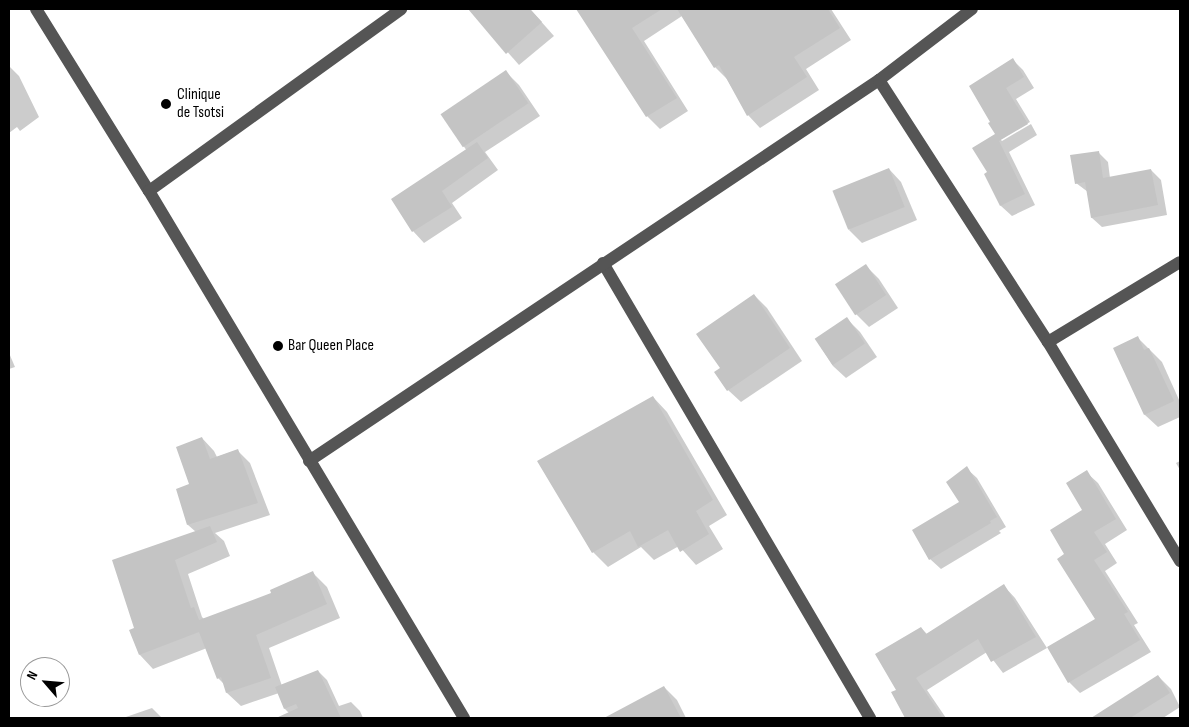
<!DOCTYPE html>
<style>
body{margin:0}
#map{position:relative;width:1189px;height:727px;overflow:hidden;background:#fff;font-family:"Sofia Sans Condensed",sans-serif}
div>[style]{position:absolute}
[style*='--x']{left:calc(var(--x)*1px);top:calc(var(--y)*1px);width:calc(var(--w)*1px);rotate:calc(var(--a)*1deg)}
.shadow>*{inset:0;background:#0003}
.building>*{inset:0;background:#c4c4c4;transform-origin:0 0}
.minor>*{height:12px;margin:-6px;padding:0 6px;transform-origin:6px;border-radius:6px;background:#555}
.dots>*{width:14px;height:14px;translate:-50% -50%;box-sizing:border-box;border:2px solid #fff;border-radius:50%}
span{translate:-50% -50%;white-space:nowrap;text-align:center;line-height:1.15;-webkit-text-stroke:4px #fff;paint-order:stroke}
.poi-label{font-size:16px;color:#000}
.left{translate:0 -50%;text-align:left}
.frame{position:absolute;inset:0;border:10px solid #000;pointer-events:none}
.north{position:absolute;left:20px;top:657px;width:50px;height:50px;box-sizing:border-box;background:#fff;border:1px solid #999;border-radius:50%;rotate:297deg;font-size:14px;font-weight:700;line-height:20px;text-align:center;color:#000}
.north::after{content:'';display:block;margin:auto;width:18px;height:22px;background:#000;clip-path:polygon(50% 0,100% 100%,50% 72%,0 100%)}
</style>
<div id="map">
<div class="shadow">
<i style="clip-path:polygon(484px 9px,530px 9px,554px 36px,519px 65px,476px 16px)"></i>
<i style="clip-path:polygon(577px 9px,831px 9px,851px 40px,806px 69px,819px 90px,760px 128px,748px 115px,727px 79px,715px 67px,682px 16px,644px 41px,688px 111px,660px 129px,647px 116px)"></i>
<i style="clip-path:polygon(1013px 60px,1023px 70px,1034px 88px,1016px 99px,1030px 122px,1000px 139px,1002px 141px,1031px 124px,1037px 135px,1009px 152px,1035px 205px,1012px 216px,1001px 206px,986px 174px,989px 172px,997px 135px,990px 123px)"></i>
<i style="clip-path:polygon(9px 66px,19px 76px,39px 117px,20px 131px,17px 127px,9px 133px)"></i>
<i style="clip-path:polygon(506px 72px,519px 85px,540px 116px,485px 152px,498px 170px,452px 203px,462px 218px,424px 243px,413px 231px,393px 199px,467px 151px,442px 115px)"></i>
<i style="clip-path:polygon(1099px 153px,1108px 162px,1110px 178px,1151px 170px,1161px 180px,1167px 215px,1102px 227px,1092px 218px,1088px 192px,1076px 183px)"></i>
<i style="clip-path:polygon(889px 169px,901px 182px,917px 220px,862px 243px,849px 230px)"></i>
<i style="clip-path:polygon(866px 266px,879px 279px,898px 308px,869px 327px,856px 314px)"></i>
<i style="clip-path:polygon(754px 295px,767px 308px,802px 361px,741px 402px,728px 390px,722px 368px)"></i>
<i style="clip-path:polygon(847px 319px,860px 332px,877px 357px,846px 378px,833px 366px,817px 341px)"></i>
<i style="clip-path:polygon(1138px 338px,1162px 362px,1180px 402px,1180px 417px,1158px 427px,1145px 415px,1115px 349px)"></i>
<i style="clip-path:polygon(9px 353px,15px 367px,9px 369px)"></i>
<i style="clip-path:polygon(653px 397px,667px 412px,727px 515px,709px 526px,723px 549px,696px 565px,679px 546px,654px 560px,641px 547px,608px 567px,593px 552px)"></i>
<i style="clip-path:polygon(202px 438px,214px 451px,217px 457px,237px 450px,250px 463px,270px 515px,215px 533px,224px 541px,230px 556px,188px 574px,202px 617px,204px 619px,273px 594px,313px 573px,327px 587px,340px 618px,269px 648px,282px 686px,318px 671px,327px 680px,339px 706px,351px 702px,360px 711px,363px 718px,306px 718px,302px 715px,294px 718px,285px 709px,279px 693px,241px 706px,227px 693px,225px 685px,218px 678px,207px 648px,153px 669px,140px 655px,136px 629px,113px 561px,196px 532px,188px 525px,177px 490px,191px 485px)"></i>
<i style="clip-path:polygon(1180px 461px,1180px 470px,1176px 463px)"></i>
<i style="clip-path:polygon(966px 468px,977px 478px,1006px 527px,999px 531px,1001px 533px,941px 569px,930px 559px,961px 502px)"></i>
<i style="clip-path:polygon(1086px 472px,1098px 483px,1127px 530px,1105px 544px,1117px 563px,1105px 571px,1138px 623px,1134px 625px,1151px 652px,1080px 693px,1069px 682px,1096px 620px,1066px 554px,1084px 510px)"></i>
<i style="clip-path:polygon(1004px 586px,1015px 598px,1047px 648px,1003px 673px,987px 652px,927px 690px,946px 718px,906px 718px,893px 693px,898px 690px,921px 628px,927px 634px)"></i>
<i style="clip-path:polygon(1158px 676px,1171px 689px,1180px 707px,1163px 718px,1093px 718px)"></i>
<i style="clip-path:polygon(664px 687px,677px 700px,686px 718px,630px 718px,625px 708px)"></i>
<i style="clip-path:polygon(152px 708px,162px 718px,123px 718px)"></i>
</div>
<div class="building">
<i style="clip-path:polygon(468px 9px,530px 9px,542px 22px,506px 54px)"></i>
<i style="clip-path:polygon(576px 9px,662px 9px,632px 28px,677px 98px,646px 117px)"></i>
<i style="clip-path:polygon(677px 9px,828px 9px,840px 28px,794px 57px,807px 77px,747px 116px,719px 65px,714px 68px)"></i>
<i style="clip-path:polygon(1013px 58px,1024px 77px,1006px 88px,1028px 124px,999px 141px,1025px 194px,1000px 206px,984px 174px,987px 172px,972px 148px,995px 134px,988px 123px,990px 122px,969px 86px)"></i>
<i style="left:506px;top:70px;width:40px;height:79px;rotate:56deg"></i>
<i style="clip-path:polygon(477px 142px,488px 158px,442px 191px,452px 207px,412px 232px,391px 199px)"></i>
<i style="clip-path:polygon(1099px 151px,1103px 178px,1151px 169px,1158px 205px,1091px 218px,1085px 182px,1075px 184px,1070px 155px)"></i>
<i style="left:889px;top:168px;width:42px;height:61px;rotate:68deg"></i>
<i style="left:866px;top:264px;width:37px;height:37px;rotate:57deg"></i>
<i style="clip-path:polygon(754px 294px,790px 348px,727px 391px,714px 372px,720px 368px,696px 334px)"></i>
<i style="left:847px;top:317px;width:32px;height:39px;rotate:56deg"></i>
<i style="clip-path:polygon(1138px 336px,1144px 350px,1149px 348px,1174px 401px,1144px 415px,1113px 348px)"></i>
<i style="clip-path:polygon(653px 396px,713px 500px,696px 511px,709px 534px,680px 552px,668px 530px,638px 547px,630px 531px,592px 553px,537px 461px)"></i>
<i style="clip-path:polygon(202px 437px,210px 459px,238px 449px,258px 503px,187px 525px,176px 489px,189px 484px,176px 447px)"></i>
<i style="clip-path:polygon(967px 466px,997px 517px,990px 521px,991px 523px,929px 560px,912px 530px,959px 502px,946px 482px)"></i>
<i style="clip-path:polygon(1087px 470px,1116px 519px,1094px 532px,1107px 552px,1094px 560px,1128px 612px,1124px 614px,1140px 640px,1068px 683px,1047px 647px,1095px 619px,1057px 559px,1064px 554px,1050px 530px,1082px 510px,1066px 483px)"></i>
<i style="clip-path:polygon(210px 526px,217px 542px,175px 560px,191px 608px,194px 607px,199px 620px,271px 593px,270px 590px,313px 571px,327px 604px,256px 635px,271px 678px,226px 693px,221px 677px,217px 679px,199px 632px,139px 655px,129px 630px,134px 628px,112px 560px)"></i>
<i style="clip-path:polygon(1004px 584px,1036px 637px,991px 662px,978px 639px,916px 678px,943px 718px,905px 718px,891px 692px,896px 690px,875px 654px,921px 627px,926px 634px)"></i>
<i style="clip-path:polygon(318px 670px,341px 718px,276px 718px,298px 708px,296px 704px,284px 709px,275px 687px)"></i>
<i style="clip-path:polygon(1158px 675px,1170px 693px,1130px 718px,1091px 718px)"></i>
<i style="clip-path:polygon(664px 686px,681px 718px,604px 718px)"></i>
</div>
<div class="minor">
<i style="--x:36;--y:9;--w:214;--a:58.2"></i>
<i style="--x:149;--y:191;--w:614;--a:59.13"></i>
<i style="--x:879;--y:80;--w:312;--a:57.2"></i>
<i style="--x:1048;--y:342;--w:256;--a:58.9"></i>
<i style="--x:149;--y:191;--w:311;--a:-35.8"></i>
<i style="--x:603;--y:263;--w:528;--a:59.6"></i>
<i style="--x:1048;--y:342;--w:154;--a:-31.2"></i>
<i style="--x:309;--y:461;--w:686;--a:-33.76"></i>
<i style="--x:879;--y:80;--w:117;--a:-37.4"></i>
</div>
<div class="dots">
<i style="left:166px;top:104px;background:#000"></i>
<i style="left:278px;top:346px;background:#000"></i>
</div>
<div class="poi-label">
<span class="left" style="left:177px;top:104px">Clinique<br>de Tsotsi</span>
<span class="left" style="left:288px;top:346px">Bar Queen Place</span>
</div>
<div class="frame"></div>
<div class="north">N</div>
</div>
